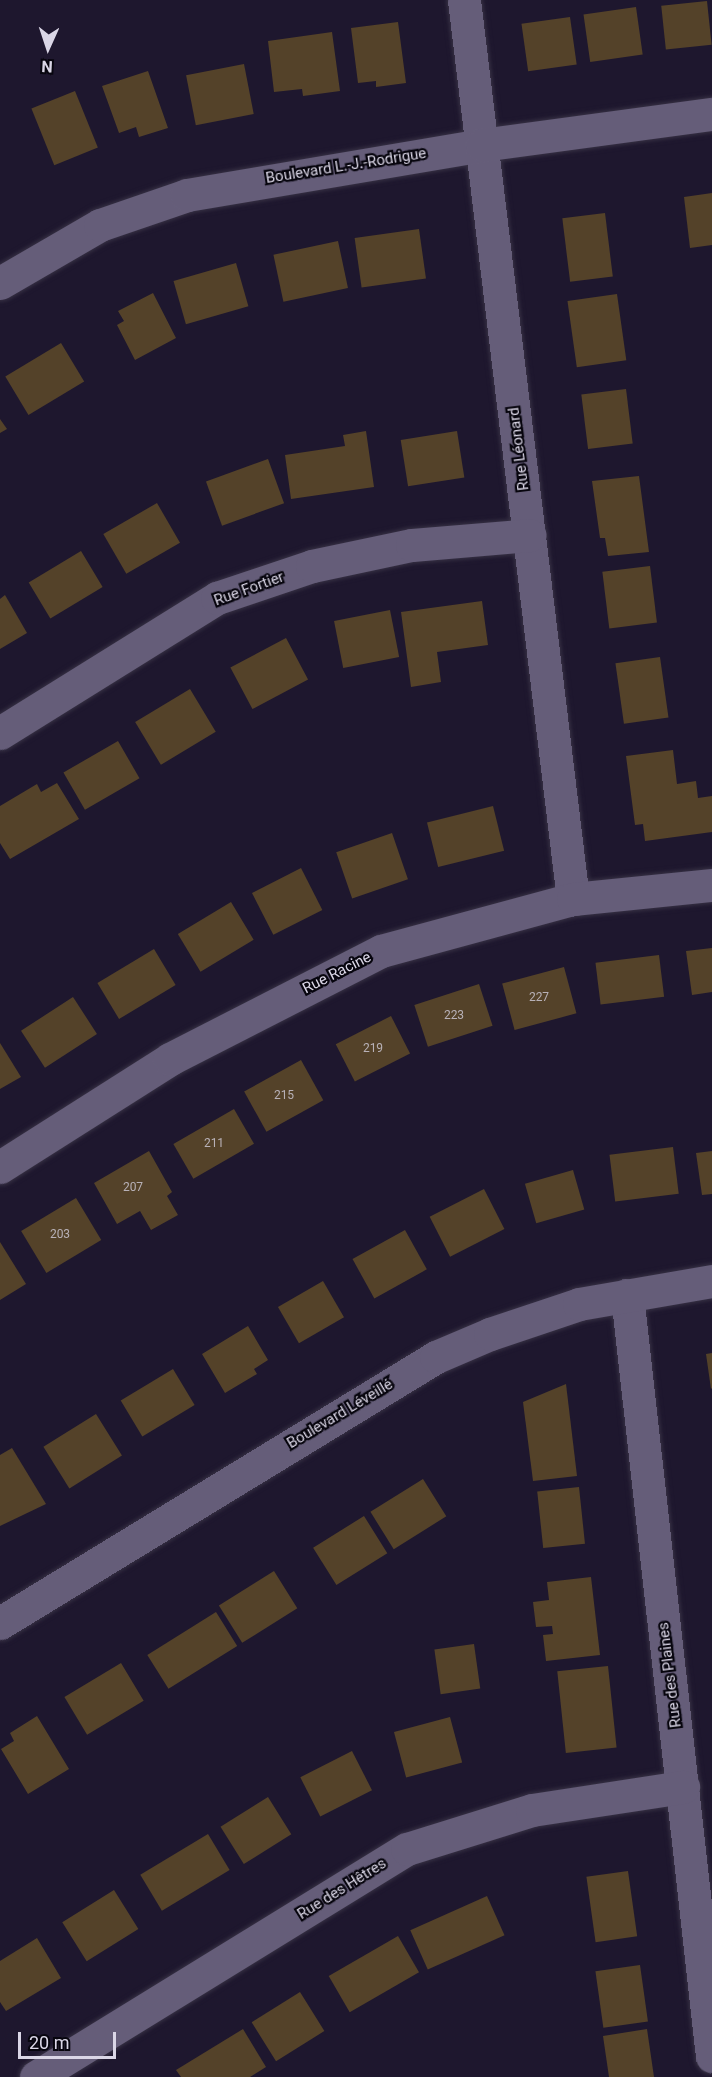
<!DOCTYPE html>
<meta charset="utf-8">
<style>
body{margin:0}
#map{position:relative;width:712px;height:2077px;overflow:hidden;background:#1e172e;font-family:Roboto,sans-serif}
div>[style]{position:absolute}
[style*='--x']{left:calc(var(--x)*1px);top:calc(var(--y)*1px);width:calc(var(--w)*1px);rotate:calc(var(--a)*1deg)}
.building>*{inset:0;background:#544229;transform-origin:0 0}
.roads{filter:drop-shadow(0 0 2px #373144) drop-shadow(0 0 2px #373144)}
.minor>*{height:33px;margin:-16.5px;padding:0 16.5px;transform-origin:16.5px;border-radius:16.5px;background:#655d79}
span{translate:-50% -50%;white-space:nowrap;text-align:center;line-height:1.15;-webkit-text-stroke:4.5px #07050e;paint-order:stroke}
.number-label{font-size:12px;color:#b8b1b7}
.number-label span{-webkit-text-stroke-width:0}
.street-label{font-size:15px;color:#dad6e6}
.north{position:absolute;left:18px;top:18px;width:60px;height:60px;-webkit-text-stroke:4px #07050e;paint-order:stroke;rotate:183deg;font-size:16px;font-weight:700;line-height:24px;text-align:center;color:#dad6e6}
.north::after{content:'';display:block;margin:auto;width:21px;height:27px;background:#dad6e6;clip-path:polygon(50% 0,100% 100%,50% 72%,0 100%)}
.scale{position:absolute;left:18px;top:2032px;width:98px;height:27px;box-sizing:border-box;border:3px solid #dad6e6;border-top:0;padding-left:8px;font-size:18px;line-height:21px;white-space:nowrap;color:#dad6e6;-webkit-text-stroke:4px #07050e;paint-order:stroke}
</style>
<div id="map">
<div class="building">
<i style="left:707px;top:1px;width:44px;height:46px;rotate:84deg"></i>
<i style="left:636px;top:7px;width:48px;height:53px;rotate:82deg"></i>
<i style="left:570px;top:17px;width:48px;height:49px;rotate:82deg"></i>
<i style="clip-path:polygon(398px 22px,406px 83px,376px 87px,376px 81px,358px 83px,351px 28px)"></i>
<i style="clip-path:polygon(332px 32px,340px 91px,303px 96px,302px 89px,274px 92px,268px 41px)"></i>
<i style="left:244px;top:64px;width:51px;height:59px;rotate:79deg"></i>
<i style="clip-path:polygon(148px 71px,168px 128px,139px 137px,136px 127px,119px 133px,102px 86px)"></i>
<i style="left:75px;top:91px;width:61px;height:47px;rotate:68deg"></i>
<i style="clip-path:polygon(712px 193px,712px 245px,690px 248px,684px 197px)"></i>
<i style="left:605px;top:213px;width:64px;height:43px;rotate:83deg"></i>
<i style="left:419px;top:229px;width:50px;height:65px;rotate:82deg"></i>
<i style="left:338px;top:241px;width:48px;height:66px;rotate:78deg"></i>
<i style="left:236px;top:263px;width:45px;height:65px;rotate:74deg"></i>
<i style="clip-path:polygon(153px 293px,176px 338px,135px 360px,117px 325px,124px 321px,118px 311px)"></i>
<i style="left:617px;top:294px;width:67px;height:50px;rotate:82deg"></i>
<i style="left:61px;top:343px;width:45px;height:65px;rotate:59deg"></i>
<i style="left:626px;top:389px;width:55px;height:45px;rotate:83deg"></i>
<i style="clip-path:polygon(0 419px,7px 429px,0 433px)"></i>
<i style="clip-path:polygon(366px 431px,374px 487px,291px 499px,285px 455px,345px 446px,343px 435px)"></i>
<i style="left:457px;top:431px;width:47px;height:57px;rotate:81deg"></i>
<i style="left:268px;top:459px;width:47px;height:66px;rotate:70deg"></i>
<i style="clip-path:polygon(639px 476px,649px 552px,608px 556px,605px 538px,600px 538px,592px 481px)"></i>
<i style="left:157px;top:503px;width:46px;height:62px;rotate:60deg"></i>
<i style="left:81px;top:551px;width:42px;height:61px;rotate:59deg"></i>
<i style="left:650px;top:566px;width:57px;height:48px;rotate:83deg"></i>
<i style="clip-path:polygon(5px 595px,27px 633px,0 649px,0 599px)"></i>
<i style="clip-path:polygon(482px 601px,488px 645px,437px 652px,441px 682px,411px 687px,401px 612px)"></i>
<i style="left:390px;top:610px;width:48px;height:57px;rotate:79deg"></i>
<i style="left:286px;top:638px;width:47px;height:63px;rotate:62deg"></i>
<i style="left:660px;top:657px;width:61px;height:45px;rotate:82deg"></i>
<i style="left:190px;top:689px;width:50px;height:64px;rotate:59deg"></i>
<i style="left:118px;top:741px;width:43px;height:63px;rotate:60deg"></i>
<i style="clip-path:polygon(673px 750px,677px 784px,696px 781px,698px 798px,712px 796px,712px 832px,645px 841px,643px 824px,635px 825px,626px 756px)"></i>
<i style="clip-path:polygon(57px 783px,79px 819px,10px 859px,0 843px,0 806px,37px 784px,41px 792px)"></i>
<i style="left:493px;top:806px;width:46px;height:68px;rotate:76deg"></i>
<i style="left:392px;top:833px;width:49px;height:59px;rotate:71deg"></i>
<i style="left:301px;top:868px;width:47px;height:55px;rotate:63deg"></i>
<i style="left:231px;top:902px;width:44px;height:62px;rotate:59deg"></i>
<i style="clip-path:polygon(712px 948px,712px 992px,692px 995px,686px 951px)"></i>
<i style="left:154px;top:949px;width:42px;height:66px;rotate:59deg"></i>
<i style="left:659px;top:955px;width:42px;height:64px;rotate:83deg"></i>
<i style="left:564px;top:967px;width:48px;height:64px;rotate:75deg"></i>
<i style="left:479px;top:984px;width:44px;height:68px;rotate:72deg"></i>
<i style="left:73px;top:997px;width:44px;height:62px;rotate:57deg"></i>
<i style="left:391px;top:1016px;width:42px;height:62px;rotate:63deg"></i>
<i style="clip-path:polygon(0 1043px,21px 1077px,0 1089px)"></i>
<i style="left:301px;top:1060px;width:46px;height:65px;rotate:61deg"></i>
<i style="left:234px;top:1109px;width:40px;height:70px;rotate:60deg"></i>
<i style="left:673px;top:1147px;width:47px;height:64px;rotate:83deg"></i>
<i style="clip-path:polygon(149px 1151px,172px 1192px,167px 1196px,178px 1215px,151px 1230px,140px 1211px,117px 1224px,94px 1183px)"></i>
<i style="clip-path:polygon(712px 1151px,712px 1194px,702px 1195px,696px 1153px)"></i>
<i style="left:573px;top:1170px;width:41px;height:50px;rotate:74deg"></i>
<i style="left:484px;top:1189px;width:45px;height:61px;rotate:63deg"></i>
<i style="left:76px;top:1198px;width:49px;height:64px;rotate:59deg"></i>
<i style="left:405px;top:1230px;width:45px;height:60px;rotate:61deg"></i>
<i style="clip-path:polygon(0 1242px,26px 1284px,0 1300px)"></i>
<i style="left:323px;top:1281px;width:42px;height:52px;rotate:60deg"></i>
<i style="clip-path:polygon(248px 1326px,268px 1360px,254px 1369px,257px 1374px,225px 1393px,202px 1354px)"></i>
<i style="clip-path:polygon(712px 1353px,712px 1388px,711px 1389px,706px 1354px)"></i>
<i style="left:173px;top:1369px;width:42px;height:61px;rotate:59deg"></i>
<i style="clip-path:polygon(566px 1384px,577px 1476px,533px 1481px,523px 1402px)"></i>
<i style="left:96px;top:1414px;width:49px;height:62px;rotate:58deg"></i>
<i style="clip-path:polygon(12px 1448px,46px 1504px,0 1526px,0 1455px)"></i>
<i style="left:423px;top:1479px;width:44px;height:62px;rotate:58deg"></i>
<i style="left:579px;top:1487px;width:57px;height:42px;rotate:84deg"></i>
<i style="left:364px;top:1516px;width:44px;height:60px;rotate:58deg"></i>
<i style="left:274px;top:1571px;width:44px;height:65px;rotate:58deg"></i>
<i style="clip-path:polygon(591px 1577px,600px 1655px,546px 1661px,543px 1635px,553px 1634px,552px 1626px,536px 1627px,533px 1602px,549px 1600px,547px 1582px)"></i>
<i style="left:216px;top:1612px;width:40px;height:81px;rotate:58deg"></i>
<i style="left:474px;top:1644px;width:45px;height:40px;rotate:82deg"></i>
<i style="left:121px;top:1663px;width:44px;height:66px;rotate:59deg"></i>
<i style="left:608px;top:1666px;width:82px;height:51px;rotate:84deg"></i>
<i style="clip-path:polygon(37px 1716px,69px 1769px,28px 1794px,1px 1749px,14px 1741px,10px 1733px)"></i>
<i style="left:450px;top:1717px;width:47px;height:58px;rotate:75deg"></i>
<i style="left:352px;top:1751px;width:44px;height:58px;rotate:63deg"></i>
<i style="left:268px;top:1797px;width:44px;height:56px;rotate:58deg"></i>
<i style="left:208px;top:1834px;width:42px;height:79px;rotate:59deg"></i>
<i style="left:628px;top:1871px;width:66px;height:42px;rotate:82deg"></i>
<i style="left:114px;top:1890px;width:46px;height:61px;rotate:58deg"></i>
<i style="left:487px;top:1896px;width:43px;height:84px;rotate:66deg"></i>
<i style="left:398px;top:1936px;width:42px;height:80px;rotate:60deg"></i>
<i style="clip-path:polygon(37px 1938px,61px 1978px,6px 2011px,0 2002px,0 1961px)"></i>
<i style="left:640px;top:1965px;width:57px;height:45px;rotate:82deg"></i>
<i style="left:300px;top:1992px;width:46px;height:57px;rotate:58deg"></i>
<i style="clip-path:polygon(243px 2029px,266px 2067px,250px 2077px,181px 2077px,176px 2070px)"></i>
<i style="clip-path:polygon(647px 2029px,654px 2077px,609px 2077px,603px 2036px)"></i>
</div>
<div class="roads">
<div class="minor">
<i style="--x:464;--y:0;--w:906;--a:83.09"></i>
<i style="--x:0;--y:283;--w:116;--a:-30.1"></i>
<i style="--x:100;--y:225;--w:92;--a:-19"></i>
<i style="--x:187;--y:195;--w:299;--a:-9.6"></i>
<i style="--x:482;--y:145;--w:232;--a:-7.7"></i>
<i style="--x:0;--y:733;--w:256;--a:-31.9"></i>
<i style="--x:217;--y:598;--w:100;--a:-18.6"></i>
<i style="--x:312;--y:566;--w:102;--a:-11.9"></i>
<i style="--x:412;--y:545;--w:118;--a:-4.8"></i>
<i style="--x:0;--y:1167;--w:201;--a:-32.4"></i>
<i style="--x:170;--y:1059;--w:237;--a:-27.1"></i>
<i style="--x:381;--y:951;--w:199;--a:-15.2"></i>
<i style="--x:573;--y:899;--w:140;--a:-5.8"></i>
<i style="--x:627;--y:1295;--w:766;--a:83.63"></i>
<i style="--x:0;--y:1623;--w:511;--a:-31.39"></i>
<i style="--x:436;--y:1357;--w:59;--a:-23.1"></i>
<i style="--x:490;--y:1334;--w:94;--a:-18.6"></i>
<i style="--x:579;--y:1304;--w:135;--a:-9.8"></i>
<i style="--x:36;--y:2077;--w:435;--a:-31.6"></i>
<i style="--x:407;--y:1849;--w:131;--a:-17.3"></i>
<i style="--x:532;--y:1810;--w:153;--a:-8.7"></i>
</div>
</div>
<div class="number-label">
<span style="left:539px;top:998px">227</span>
<span style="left:454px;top:1016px">223</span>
<span style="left:373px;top:1049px">219</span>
<span style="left:284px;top:1096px">215</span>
<span style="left:214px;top:1144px">211</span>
<span style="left:133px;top:1188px">207</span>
<span style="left:60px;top:1235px">203</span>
</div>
<div class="street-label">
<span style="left:346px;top:166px;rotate:-9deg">Boulevard L.-J.-Rodrigue</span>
<span style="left:519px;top:449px;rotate:-97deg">Rue Léonard</span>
<span style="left:249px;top:589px;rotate:-20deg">Rue Fortier</span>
<span style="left:337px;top:973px;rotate:-27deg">Rue Racine</span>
<span style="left:340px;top:1414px;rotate:-31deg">Boulevard Léveillé</span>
<span style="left:670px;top:1675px;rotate:-97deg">Rue des Plaines</span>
<span style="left:342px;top:1889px;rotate:-32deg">Rue des Hêtres</span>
</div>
<div class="north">N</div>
<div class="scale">20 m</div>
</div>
